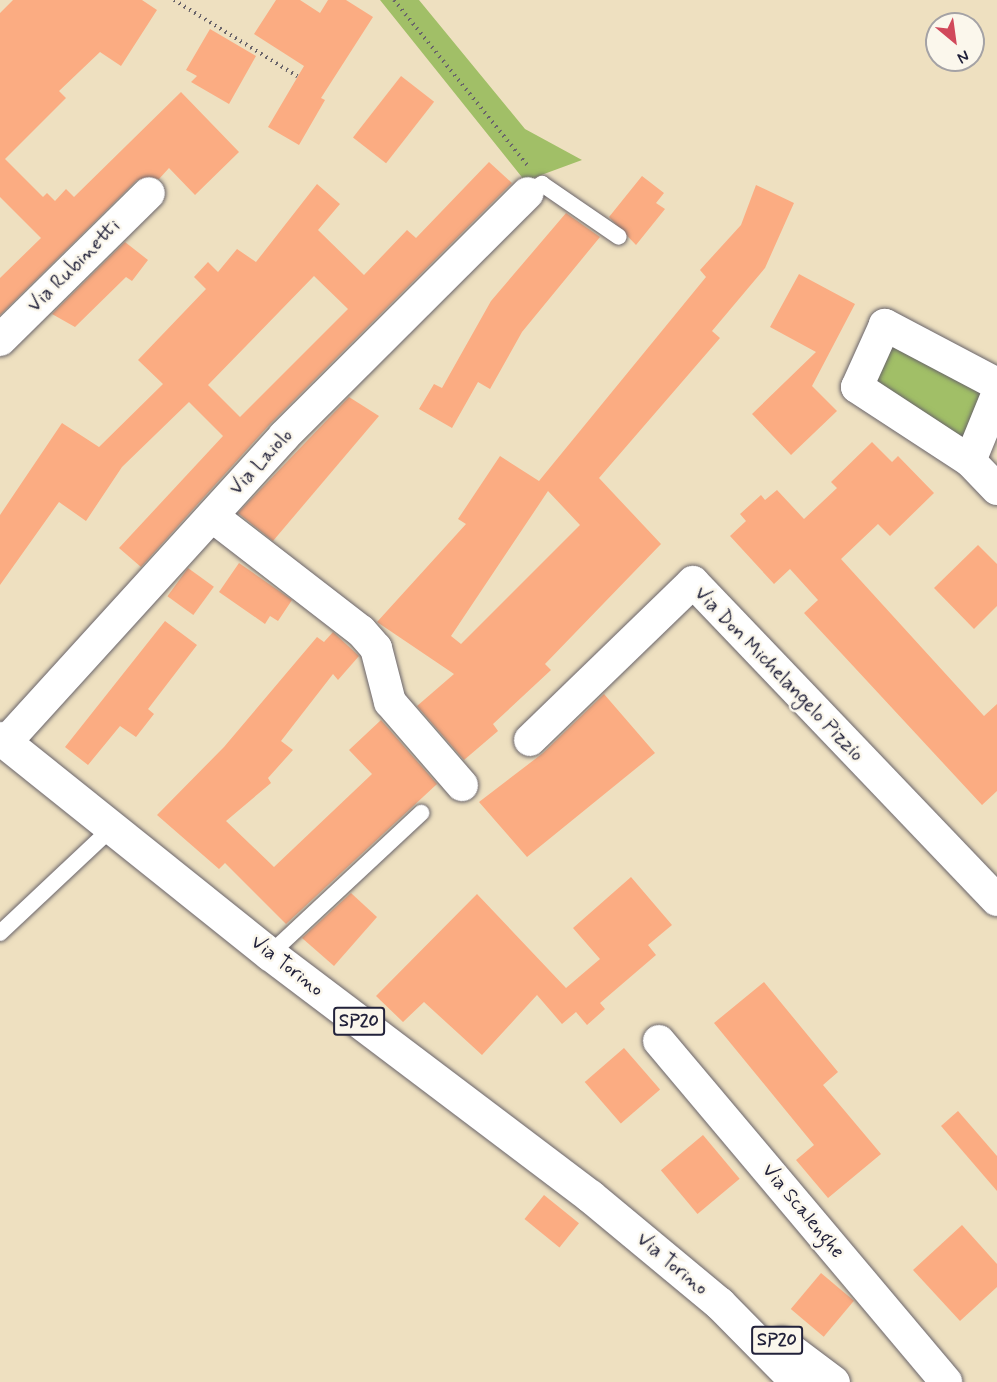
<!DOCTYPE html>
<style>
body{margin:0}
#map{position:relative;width:997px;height:1382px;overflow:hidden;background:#eee0c0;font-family:Mynerve,sans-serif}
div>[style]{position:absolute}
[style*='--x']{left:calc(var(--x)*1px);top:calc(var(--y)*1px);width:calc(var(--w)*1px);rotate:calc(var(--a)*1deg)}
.green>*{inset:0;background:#a1bf67}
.building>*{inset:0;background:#fbac82;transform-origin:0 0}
.path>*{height:4px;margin-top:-2px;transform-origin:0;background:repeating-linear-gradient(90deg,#69646a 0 1.5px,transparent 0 6px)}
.roads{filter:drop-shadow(0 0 2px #69646a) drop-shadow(0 0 2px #69646a)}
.service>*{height:16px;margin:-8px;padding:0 8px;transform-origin:8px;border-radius:8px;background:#fff}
.minor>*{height:32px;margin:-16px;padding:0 16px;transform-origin:16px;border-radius:16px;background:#fff}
.primary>*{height:33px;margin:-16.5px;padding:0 16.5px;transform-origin:16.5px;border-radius:16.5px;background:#fff}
span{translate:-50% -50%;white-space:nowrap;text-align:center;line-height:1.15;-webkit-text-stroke:5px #fbf7ec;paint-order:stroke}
.shield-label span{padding:2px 4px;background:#fbf7ec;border:2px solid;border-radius:4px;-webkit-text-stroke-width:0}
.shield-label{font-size:18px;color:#22223b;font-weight:700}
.street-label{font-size:20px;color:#22223b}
.north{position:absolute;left:925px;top:12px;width:60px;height:60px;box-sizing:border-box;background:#fbf7ec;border:2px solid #a4a2a5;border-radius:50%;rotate:151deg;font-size:16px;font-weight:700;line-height:24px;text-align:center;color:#22223b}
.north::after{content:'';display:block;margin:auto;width:21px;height:27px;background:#d1495b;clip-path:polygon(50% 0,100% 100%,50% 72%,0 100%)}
</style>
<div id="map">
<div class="green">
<i style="clip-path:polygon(380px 0,419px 0,525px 129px,582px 160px,525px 181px)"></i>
<i style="clip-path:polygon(885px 325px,997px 384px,970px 461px,857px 387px)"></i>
</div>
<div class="building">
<i style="clip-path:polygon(13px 0,142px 0,157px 10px,121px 66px,100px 52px,59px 91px,66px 98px,5px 159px,43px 197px,47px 193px,55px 201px,66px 189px,74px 197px,181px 92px,239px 152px,195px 195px,169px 168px,159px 179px,137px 180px,0 315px,0 278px,41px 238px,0 197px,0 13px)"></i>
<i style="clip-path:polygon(276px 0,300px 0,320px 13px,328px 0,346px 0,373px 17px,321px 98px,325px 100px,299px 145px,268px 127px,304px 66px,254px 34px)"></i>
<i style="clip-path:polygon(210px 29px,256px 56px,229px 104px,191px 82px,197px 76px,186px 70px)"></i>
<i style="left:401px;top:76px;width:42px;height:78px;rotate:38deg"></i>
<i style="clip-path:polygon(evenodd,489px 162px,512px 183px,271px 423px,141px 567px,119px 548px,223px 436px,189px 402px,122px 467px,86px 521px,59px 502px,0 585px,0 515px,62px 423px,99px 447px,163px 384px,138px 360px,206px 289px,194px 277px,208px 262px,218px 272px,237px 249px,256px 262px,317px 184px,340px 204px,318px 230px,364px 275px,407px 230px,416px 238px,489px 162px,314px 276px,348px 309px,240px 417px,208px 385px,314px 276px)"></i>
<i style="clip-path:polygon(642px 176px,664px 193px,656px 203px,665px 209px,636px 245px,609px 217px)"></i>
<i style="clip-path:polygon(evenodd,756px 185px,794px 203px,765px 268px,712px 331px,720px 338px,599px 478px,661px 544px,545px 664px,551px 670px,493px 724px,498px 731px,464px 760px,417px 706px,454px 674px,377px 622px,466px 524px,458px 519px,500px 456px,539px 481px,706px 277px,700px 270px,741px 225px,756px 185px,548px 491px,580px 525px,461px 644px,451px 636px,548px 491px)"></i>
<i style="clip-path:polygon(566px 213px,600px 237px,522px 332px,490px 389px,478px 382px,452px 428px,419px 409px,434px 384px,442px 388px,491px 301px)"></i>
<i style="clip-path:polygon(125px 242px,148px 260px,132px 281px,126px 277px,75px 327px,52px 314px)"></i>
<i style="clip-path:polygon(799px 274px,855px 304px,812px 386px,837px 411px,791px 455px,752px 414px,816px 352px,770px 327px)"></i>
<i style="clip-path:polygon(349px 397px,379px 416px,273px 541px,238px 513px)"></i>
<i style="clip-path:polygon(872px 442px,892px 462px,898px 456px,934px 493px,890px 536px,878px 524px,841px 559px,984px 716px,997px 704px,997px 791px,982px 805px,804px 613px,818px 600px,790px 569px,774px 584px,730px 536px,746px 521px,740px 514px,761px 495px,765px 500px,777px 490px,804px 519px,837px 488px,831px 482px)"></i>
<i style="clip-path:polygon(978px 545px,997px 564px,997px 606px,974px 629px,934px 588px)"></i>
<i style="clip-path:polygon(239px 563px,292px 600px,278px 621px,270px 616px,265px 624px,219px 592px)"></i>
<i style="left:188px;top:568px;width:32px;height:35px;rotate:36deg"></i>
<i style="clip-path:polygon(165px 621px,197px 645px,148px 709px,154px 714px,136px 737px,120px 726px,88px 765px,65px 747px)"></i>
<i style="clip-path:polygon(333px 632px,359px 656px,338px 680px,333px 674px,281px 741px,293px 750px,268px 778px,271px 783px,226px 821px,274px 867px,372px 774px,349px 750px,381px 720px,437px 784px,286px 924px,225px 863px,219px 869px,157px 815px,224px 747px,317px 637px,324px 642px)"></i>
<i style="clip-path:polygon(604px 694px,655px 753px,527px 857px,479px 802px,543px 753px)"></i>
<i style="clip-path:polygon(631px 877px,672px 925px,648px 945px,656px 955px,600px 1003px,605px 1009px,587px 1025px,576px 1012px,562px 1024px,537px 995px,482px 1055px,424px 1002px,403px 1022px,376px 996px,477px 894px,566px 988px,600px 959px,573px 928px)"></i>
<i style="clip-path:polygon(351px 893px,377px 917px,334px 966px,302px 938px)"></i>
<i style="clip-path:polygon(764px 982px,838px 1072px,823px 1085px,881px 1154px,828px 1198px,796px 1160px,814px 1145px,714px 1023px)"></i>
<i style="left:624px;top:1048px;width:55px;height:52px;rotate:49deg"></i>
<i style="clip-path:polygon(958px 1111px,997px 1156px,997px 1191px,941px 1126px)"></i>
<i style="left:703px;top:1135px;width:57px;height:55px;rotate:50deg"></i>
<i style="left:544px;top:1195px;width:45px;height:31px;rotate:39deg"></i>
<i style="clip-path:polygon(962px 1225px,997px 1264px,997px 1287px,960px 1321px,913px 1270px)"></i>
<i style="left:821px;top:1273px;width:43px;height:47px;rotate:40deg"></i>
</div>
<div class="path">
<i style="--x:174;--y:0;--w:145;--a:31.7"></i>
<i style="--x:394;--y:0;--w:212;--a:51.1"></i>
</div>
<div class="roads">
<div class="service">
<i style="--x:528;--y:193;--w:17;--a:-33"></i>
<i style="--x:542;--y:184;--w:93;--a:34.5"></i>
<i style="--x:0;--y:933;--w:155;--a:-43.2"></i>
<i style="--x:270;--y:954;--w:207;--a:-43"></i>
</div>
<div class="minor">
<i style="--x:0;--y:340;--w:209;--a:-44.6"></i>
<i style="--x:997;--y:384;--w:127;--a:-152.2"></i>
<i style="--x:885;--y:325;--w:68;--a:114.3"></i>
<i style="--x:857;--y:387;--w:135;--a:33.2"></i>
<i style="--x:970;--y:461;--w:39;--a:46"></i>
<i style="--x:970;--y:461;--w:71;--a:-67.8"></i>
<i style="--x:212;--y:516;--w:188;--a:37.7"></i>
<i style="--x:361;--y:631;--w:23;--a:49"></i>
<i style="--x:376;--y:648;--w:56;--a:75.5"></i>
<i style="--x:390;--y:702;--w:110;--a:49.1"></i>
<i style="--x:530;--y:740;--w:227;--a:-44.1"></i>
<i style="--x:693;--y:582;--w:440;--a:46.3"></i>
<i style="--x:6;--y:742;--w:413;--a:-47.7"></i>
<i style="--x:284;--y:436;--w:344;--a:-44.9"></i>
<i style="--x:659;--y:1041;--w:446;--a:49.9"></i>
</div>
<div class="primary">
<i style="--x:0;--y:738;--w:346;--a:38.7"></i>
<i style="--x:270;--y:954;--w:401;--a:37.1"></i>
<i style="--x:590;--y:1196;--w:168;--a:39.7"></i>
<i style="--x:719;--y:1303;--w:111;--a:45.4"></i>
<i style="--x:781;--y:1343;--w:65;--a:36.9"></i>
</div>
</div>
<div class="shield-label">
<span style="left:359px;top:1021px">SP20</span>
<span style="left:777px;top:1340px">SP20</span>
</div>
<div class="street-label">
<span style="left:74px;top:266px;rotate:-45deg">Via Rubinetti</span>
<span style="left:261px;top:462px;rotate:-47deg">Via Laiolo</span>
<span style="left:779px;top:674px;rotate:46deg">Via Don Michelangelo Pizzio</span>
<span style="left:287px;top:966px;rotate:38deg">Via Torino</span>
<span style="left:803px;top:1211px;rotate:50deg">Via Scalenghe</span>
<span style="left:672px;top:1264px;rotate:40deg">Via Torino</span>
</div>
<div class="north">N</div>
</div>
